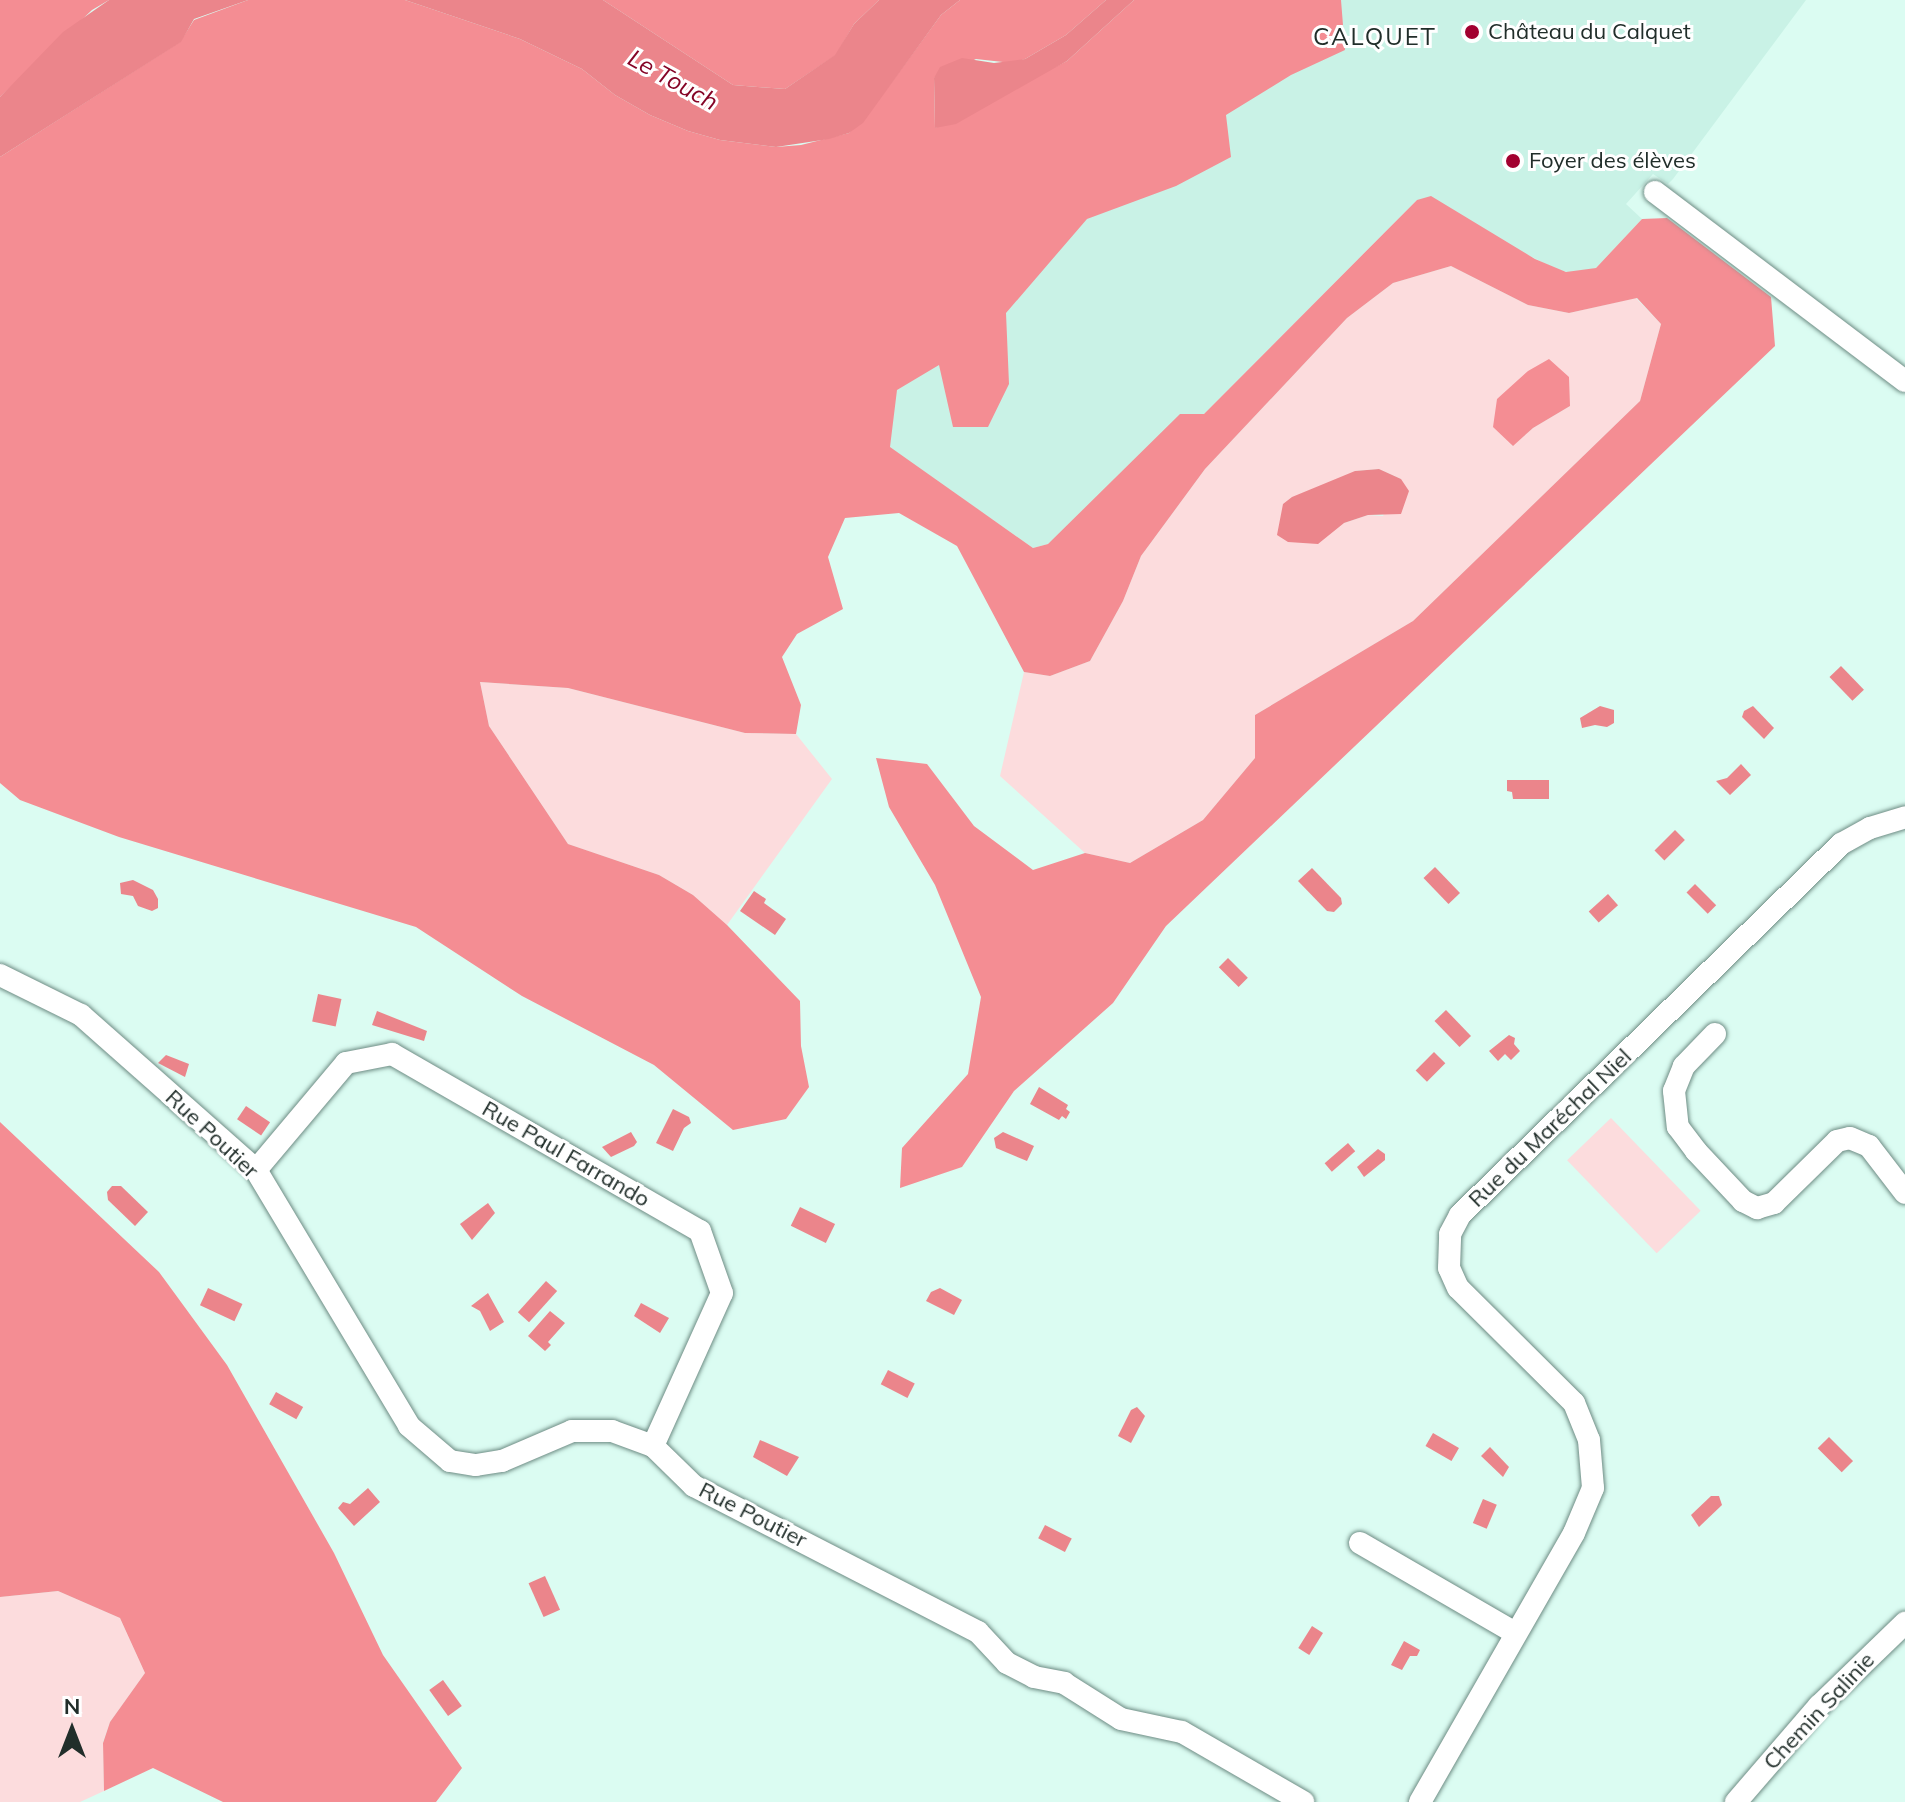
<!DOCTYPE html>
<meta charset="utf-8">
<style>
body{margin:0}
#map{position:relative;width:1905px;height:1802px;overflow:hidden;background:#dbfcf2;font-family:Mulish,sans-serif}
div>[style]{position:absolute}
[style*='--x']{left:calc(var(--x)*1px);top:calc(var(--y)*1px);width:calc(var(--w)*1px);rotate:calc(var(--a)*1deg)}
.built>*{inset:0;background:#c9f2e6}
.green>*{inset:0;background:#fcdcdd;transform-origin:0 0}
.forest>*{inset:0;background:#f48d93}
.water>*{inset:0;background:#eb858b;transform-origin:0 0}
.roads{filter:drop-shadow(0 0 2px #6e8c84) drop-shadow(0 0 2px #6e8c84)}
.minor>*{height:22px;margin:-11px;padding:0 11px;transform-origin:11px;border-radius:11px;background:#fff}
.dots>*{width:22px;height:22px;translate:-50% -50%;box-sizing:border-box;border:4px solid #fff;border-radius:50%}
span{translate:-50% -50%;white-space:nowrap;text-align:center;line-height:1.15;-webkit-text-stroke:6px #fff;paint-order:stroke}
.poi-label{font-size:22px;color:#212e2a}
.left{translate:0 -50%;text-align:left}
.street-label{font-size:22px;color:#212e2a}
.neighbourhood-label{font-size:24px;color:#212e2a;letter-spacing:2px}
.water-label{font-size:24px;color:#850426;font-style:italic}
.north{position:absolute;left:32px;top:1690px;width:80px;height:80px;-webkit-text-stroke:6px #fff;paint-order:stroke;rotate:0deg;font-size:22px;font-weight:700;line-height:32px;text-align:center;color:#212e2a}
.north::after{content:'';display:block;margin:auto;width:28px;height:36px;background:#212e2a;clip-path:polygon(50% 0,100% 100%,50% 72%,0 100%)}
</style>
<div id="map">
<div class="built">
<i style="clip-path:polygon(1178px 0,1806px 0,1673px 179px,1668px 184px,1653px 174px,1626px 204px,1642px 219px,1596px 268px,1576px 273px,1560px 271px,1417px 200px,1204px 414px,1048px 544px,1033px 548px,866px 431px)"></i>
</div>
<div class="green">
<i style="clip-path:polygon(evenodd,1451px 266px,1528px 305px,1569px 313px,1636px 298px,1661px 324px,1640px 401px,1413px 621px,1255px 715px,1255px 758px,1203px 820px,1130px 863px,1085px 853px,1000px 776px,1024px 672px,1050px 676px,1090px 661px,1123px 601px,1141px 556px,1205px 469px,1347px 318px,1393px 283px,1451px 266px,1497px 399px,1570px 406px,1533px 428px,1512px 446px,1497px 399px,1451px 266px,1379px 469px,1401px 479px,1383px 516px,1368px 515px,1344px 523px,1355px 471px,1379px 469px)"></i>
<i style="clip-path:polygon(480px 682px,568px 688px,745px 733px,796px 734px,832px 779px,727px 925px,693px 895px,659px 875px,568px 844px,489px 726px)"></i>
<i style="left:1611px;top:1118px;width:129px;height:61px;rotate:46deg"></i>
<i style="clip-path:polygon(58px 1591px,120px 1618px,145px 1673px,110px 1722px,103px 1742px,104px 1791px,80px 1802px,0 1802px,0 1597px)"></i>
</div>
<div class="forest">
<i style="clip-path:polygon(0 0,109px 0,92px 10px,0 97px)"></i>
<i style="clip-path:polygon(248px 0,405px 0,520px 39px,582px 69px,615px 95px,650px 115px,688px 131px,720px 140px,776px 147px,801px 145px,849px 133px,886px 90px,941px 15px,960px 0,1106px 0,1066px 35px,1025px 59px,1012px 63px,976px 59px,934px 78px,935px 128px,1067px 61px,1134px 0,1341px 0,1345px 50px,1291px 75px,1226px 115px,1231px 157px,1176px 186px,1087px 219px,1006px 313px,1009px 384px,988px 427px,953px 427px,939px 365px,897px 390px,890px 447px,1033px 548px,1048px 544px,1180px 414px,1204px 414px,1417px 200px,1431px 196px,1535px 259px,1566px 272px,1596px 268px,1642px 219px,1667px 218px,1771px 297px,1775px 346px,1166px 926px,1113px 1003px,1014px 1091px,962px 1167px,900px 1188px,902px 1148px,968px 1074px,981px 997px,935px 885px,889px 807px,876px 758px,927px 764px,974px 826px,1033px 870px,1085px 853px,1130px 863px,1203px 820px,1255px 758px,1255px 715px,1413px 621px,1640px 401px,1661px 324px,1637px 298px,1569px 313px,1528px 305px,1451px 266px,1393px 283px,1347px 318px,1205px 469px,1141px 556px,1123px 601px,1090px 661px,1050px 676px,1024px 672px,957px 546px,899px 513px,845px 518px,828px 557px,843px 609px,797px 634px,782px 657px,801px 705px,796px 734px,745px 733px,568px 688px,480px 682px,489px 726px,568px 844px,659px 875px,693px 895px,727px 925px,800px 1001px,801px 1046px,809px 1087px,786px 1119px,733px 1130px,654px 1065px,522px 996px,416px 927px,119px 837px,20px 800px,0 783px,0 157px,180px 42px,194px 20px)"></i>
<i style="clip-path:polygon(603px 0,879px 0,854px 24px,836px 55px,785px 89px,733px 85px)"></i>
<i style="clip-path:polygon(1549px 359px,1569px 377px,1570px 406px,1533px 428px,1513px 446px,1493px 427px,1497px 399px,1528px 371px)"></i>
<i style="clip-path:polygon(0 1122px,159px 1272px,227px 1365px,334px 1553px,383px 1655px,462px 1768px,436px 1802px,223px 1802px,153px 1768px,104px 1791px,103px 1743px,110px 1722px,145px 1673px,120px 1618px,58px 1591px,0 1597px)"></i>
</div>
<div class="water">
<i style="clip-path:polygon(109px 0,248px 0,194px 19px,181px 42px,0 157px,0 97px,63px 32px)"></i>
<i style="clip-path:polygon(405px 0,603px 0,733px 85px,785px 89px,835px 55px,854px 24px,879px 0,960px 0,941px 15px,863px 123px,849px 133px,829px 139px,776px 147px,720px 140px,688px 131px,650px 115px,615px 95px,582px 69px,520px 39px)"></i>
<i style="clip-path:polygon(1106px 0,1134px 0,1067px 61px,956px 124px,935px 128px,934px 78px,940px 67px,962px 58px,994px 63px,1025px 59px,1066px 35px)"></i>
<i style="clip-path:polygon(1379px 469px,1401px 479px,1409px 491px,1401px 514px,1368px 515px,1344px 523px,1318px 544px,1288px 542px,1277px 535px,1283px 504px,1292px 497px,1355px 471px)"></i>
<i style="left:1841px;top:666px;width:33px;height:16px;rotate:46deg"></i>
<i style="clip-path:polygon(1600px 706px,1614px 710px,1614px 723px,1607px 727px,1595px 725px,1582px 728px,1580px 718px)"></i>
<i style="clip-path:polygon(1753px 706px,1774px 728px,1764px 739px,1742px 717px,1744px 711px)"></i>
<i style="clip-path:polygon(1741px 764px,1751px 775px,1730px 795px,1716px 781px,1727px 778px)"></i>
<i style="clip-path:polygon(1507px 780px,1549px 780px,1549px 799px,1513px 799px,1512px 792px,1507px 791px)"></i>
<i style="left:1675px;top:830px;width:14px;height:29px;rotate:45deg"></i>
<i style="left:1435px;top:867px;width:36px;height:16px;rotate:46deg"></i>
<i style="clip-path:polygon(1312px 868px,1341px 898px,1342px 904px,1334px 912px,1327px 911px,1298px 881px)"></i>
<i style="clip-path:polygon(133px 880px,153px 890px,158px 899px,158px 908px,152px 911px,138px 906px,133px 896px,121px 894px,120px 883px)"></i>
<i style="left:1695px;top:884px;width:30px;height:12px;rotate:45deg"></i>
<i style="clip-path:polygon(754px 891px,766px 899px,764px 903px,786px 919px,775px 935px,740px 911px)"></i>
<i style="left:1608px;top:894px;width:15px;height:26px;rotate:48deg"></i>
<i style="left:1228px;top:958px;width:28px;height:13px;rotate:45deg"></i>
<i style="left:318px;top:994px;width:24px;height:28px;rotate:12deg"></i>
<i style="left:1446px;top:1010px;width:36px;height:16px;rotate:46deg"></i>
<i style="clip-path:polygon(377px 1011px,427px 1031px,424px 1041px,372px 1025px)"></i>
<i style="clip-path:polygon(1509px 1035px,1515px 1038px,1514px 1044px,1520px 1051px,1511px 1060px,1505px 1054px,1498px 1061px,1489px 1051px)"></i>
<i style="left:1434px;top:1052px;width:16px;height:26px;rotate:45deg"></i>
<i style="clip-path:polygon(166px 1055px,189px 1064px,185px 1077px,158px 1063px)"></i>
<i style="clip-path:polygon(1039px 1087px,1068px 1105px,1066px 1109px,1070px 1112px,1066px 1119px,1062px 1116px,1059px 1120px,1030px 1104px)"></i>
<i style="left:246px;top:1106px;width:29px;height:16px;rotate:34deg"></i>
<i style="clip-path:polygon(673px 1109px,689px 1117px,691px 1123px,684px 1128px,673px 1151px,656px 1143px)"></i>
<i style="clip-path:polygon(631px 1132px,637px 1142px,634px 1146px,611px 1157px,602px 1147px)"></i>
<i style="clip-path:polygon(1003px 1132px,1034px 1146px,1027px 1161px,996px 1148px,994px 1138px)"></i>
<i style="left:1348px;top:1143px;width:11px;height:31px;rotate:49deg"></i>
<i style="clip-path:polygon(1378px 1149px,1385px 1154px,1385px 1160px,1364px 1177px,1357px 1167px)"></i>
<i style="clip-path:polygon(112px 1186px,121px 1186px,148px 1212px,135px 1226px,108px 1200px,107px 1192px)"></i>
<i style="clip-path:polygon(488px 1203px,495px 1213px,472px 1240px,460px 1224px)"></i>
<i style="left:800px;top:1207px;width:39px;height:21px;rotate:26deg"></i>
<i style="left:546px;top:1281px;width:15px;height:42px;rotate:42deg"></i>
<i style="left:208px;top:1288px;width:38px;height:19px;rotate:25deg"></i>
<i style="clip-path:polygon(940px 1288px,962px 1300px,954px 1315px,926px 1301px,931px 1292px)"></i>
<i style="clip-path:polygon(488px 1293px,504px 1322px,490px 1331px,480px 1311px,471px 1306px)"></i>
<i style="clip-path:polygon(641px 1303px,669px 1318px,660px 1333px,634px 1316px)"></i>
<i style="clip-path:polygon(550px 1311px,565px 1323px,548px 1342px,551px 1345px,545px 1351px,528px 1336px)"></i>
<i style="left:888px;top:1370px;width:30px;height:16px;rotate:27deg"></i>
<i style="left:276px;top:1392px;width:31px;height:14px;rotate:29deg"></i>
<i style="clip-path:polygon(1137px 1407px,1145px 1416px,1131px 1443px,1118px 1436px,1131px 1410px)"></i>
<i style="left:1433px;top:1433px;width:30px;height:15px;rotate:30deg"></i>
<i style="left:1829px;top:1437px;width:34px;height:16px;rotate:45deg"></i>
<i style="clip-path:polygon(760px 1440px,799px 1457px,787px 1476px,753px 1457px)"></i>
<i style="clip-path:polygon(1490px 1447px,1509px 1467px,1503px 1477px,1481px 1456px)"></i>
<i style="clip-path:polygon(368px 1488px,380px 1502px,354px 1526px,338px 1508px,343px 1502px,350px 1504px)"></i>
<i style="clip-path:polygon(1711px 1496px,1719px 1496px,1722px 1505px,1699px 1527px,1691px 1515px)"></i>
<i style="left:1483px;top:1499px;width:15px;height:26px;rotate:23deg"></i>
<i style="left:1045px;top:1525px;width:30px;height:15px;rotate:27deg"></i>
<i style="left:545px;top:1576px;width:37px;height:18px;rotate:66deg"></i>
<i style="left:1312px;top:1626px;width:13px;height:26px;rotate:32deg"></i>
<i style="clip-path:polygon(1404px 1641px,1420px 1650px,1417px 1656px,1410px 1656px,1402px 1670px,1391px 1665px)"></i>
<i style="left:443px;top:1680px;width:32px;height:17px;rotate:54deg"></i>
</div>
<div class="roads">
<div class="minor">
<i style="--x:1655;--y:192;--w:313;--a:37.1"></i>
<i style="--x:0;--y:975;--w:90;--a:26.3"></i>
<i style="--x:81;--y:1015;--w:234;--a:41.5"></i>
<i style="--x:256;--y:1170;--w:298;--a:59.1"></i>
<i style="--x:409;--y:1426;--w:54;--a:40.5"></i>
<i style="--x:450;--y:1461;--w:26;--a:9"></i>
<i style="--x:476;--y:1465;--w:26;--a:-9"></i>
<i style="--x:502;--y:1461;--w:76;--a:-23.2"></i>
<i style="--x:572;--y:1431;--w:40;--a:0"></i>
<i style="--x:612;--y:1431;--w:44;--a:20.1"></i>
<i style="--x:653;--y:1446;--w:57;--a:44.3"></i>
<i style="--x:694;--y:1486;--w:319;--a:27.2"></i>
<i style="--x:978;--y:1632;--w:42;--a:46.9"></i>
<i style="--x:1007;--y:1663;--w:30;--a:27"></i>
<i style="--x:1034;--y:1677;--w:31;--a:11"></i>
<i style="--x:1064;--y:1683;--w:67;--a:32.3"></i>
<i style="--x:1121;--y:1719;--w:62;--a:12"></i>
<i style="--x:1182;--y:1732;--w:140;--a:30"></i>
<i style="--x:1715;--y:1034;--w:45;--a:134.1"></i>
<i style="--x:1684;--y:1066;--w:27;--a:112"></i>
<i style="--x:1674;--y:1091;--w:36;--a:84"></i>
<i style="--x:1678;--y:1127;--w:30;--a:53"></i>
<i style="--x:1696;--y:1151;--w:69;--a:46.8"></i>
<i style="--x:1743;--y:1201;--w:16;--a:27"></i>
<i style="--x:1757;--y:1208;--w:18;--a:-16"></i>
<i style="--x:1774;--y:1203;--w:88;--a:-44.5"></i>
<i style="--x:1837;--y:1141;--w:13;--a:-13"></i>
<i style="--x:1850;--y:1138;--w:21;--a:23"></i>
<i style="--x:1869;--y:1146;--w:59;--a:52.5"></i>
<i style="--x:256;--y:1170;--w:140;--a:-49.9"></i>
<i style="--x:346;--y:1063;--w:47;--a:-11.1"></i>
<i style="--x:392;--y:1054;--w:355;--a:29.9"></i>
<i style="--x:700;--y:1231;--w:66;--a:70.5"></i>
<i style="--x:722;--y:1293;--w:168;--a:114.3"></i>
<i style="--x:1360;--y:1543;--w:179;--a:30.1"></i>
<i style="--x:1420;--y:1802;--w:310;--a:-60.2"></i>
<i style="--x:1574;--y:1533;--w:49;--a:-67.1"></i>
<i style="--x:1593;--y:1488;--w:48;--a:-94.8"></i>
<i style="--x:1589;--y:1440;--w:40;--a:-112"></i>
<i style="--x:1574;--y:1403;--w:163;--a:-135.2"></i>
<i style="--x:1458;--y:1288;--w:22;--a:-114"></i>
<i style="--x:1449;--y:1268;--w:34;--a:-88"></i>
<i style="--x:1450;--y:1234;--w:21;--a:-62"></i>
<i style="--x:1460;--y:1215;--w:532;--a:-44.24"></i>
<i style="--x:1841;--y:844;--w:33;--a:-29"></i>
<i style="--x:1870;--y:828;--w:37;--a:-17"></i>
<i style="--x:1736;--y:1802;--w:127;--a:-49.2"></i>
<i style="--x:1819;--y:1706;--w:120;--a:-44"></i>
</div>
</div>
<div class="dots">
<i style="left:1472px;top:32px;background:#a20130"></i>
<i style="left:1513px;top:161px;background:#a20130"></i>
</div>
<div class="poi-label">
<span class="left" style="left:1488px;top:32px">Château du Calquet</span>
<span class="left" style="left:1529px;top:161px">Foyer des élèves</span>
</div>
<div class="street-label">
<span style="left:1550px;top:1128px;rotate:-44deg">Rue du Maréchal Niel</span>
<span style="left:212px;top:1134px;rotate:43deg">Rue Poutier</span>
<span style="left:566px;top:1154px;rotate:30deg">Rue Paul Farrando</span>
<span style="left:753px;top:1515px;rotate:27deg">Rue Poutier</span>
<span style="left:1819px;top:1711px;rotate:-47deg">Chemin Salinie</span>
</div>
<div class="neighbourhood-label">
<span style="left:1375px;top:37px">CALQUET</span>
</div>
<div class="water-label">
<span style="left:673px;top:80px;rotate:29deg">Le Touch</span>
</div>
<div class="north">N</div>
</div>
